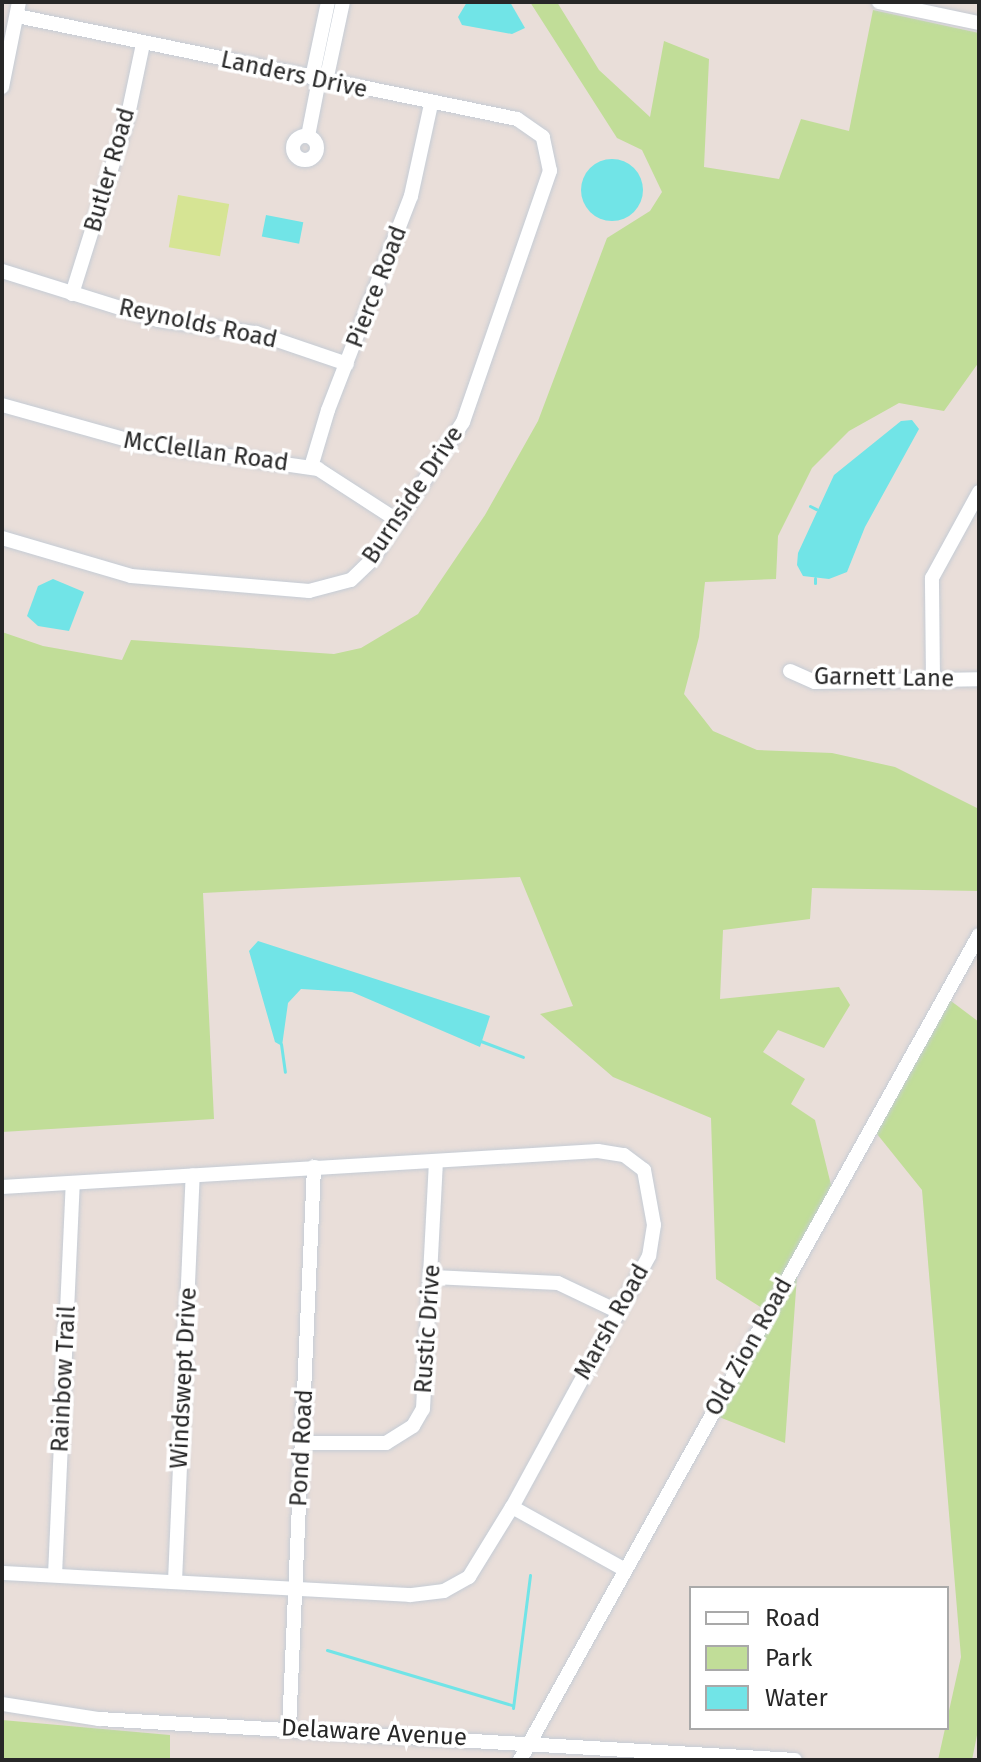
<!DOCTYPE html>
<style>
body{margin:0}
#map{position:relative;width:981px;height:1762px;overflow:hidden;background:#e9ded9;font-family:"Fira Sans",sans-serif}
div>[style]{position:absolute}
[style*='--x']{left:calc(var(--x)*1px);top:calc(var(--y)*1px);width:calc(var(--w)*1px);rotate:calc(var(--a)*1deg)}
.green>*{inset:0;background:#c1dd98}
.pitch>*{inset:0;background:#d6e494;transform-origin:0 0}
.water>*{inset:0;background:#71e4e7;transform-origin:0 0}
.round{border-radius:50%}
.stream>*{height:3px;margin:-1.5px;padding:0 1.5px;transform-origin:1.5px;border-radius:1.5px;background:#71e4e7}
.roads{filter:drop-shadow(0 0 2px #c5ccd5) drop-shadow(0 0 2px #c5ccd5)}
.minor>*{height:14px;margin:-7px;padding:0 7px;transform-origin:7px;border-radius:7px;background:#fff}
.minor>.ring{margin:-7px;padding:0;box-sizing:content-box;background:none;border:14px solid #fff;border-radius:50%}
span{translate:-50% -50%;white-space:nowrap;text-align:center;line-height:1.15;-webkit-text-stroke:7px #fff;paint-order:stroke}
.street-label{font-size:24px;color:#272727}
.frame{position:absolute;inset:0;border:4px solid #272727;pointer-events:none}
.legend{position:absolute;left:689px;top:1586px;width:260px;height:144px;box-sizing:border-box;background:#fff;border:2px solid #a9a9a9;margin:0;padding:10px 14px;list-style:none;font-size:24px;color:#272727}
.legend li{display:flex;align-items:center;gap:16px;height:40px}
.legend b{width:40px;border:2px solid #a9a9a9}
</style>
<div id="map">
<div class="green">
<i style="clip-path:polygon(530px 2px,557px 2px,599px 70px,650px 117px,664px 41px,709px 59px,704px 167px,779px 179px,801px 119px,849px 131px,873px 10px,979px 33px,979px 362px,944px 411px,899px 403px,849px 431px,812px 468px,778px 536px,776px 579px,705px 582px,699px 637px,684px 694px,713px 731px,757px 750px,832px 753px,895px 767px,979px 809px,979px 891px,812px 888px,810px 919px,723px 930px,720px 999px,839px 987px,850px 1005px,824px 1048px,778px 1030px,763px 1052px,805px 1079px,791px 1104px,815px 1120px,834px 1197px,798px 1262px,785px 1443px,714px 1415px,770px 1313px,716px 1279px,711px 1118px,613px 1077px,540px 1014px,573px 1006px,520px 877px,203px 893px,214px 1119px,2px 1132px,2px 632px,43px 646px,122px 660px,131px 640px,334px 654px,361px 648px,418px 614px,485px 515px,538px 421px,607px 238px,650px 211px,662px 192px,642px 150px,617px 138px)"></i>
<i style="clip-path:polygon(947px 998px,979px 1022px,979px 1725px,972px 1760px,938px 1760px,961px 1657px,922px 1190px,873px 1129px)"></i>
<i style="clip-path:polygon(2px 1720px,170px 1735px,170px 1760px,2px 1760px)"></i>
</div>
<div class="pitch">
<i style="left:178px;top:195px;width:52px;height:53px;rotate:10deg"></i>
</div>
<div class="water">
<i style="clip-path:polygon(467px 2px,510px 2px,525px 28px,512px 34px,462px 25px,458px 17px)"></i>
<i class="round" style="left:581px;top:159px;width:62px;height:62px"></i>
<i style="left:266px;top:215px;width:38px;height:22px;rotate:11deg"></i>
<i style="clip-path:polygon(901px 421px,912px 420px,919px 429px,865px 527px,847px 572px,829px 579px,803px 576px,797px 565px,798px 553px,834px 475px)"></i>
<i style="clip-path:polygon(53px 579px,84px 592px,69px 631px,38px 626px,27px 616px,38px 586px)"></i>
<i style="clip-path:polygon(258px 941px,490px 1016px,480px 1047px,352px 992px,301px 989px,288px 1003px,282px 1046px,275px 1042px,249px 951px)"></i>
</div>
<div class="stream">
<i style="--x:810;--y:506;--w:7;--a:27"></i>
<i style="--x:815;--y:578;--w:5;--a:90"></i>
<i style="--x:478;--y:1040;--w:48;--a:20.7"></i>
<i style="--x:281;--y:1044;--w:28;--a:82"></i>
<i style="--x:327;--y:1650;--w:193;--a:16.6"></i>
<i style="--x:513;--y:1708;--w:134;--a:-82.7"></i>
</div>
<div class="roads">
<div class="minor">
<i style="--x:879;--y:2;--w:102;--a:11.9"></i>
<i style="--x:312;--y:78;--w:78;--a:-78.1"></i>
<i style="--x:326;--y:81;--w:81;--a:-77.9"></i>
<i style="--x:2;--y:87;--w:87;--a:-78.7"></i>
<i style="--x:308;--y:136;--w:57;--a:-78.9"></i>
<i class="ring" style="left:293px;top:136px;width:10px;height:10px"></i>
<i style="--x:2;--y:271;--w:164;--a:17.4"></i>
<i style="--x:158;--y:320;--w:99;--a:7.6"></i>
<i style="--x:256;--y:333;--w:96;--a:18.8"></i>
<i style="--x:72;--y:294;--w:188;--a:-72.6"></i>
<i style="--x:128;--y:115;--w:73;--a:-78.1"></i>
<i style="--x:2;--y:405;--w:141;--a:15.6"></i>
<i style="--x:138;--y:443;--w:182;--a:8.2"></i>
<i style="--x:318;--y:469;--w:95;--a:33"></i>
<i style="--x:311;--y:467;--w:59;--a:-73.4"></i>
<i style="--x:328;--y:410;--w:230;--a:-68.8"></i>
<i style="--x:411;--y:196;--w:94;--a:-77.7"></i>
<i style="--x:2;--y:538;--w:134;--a:16.4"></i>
<i style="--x:131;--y:576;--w:179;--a:4.8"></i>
<i style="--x:309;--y:591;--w:43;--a:-14.7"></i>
<i style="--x:351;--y:580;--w:29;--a:-44"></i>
<i style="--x:372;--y:560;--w:165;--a:-56.6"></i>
<i style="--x:463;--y:422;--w:266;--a:-70.9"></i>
<i style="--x:550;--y:171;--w:35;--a:-102"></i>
<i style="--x:543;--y:137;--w:32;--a:-145"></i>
<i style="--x:517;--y:119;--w:510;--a:-168.36"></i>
<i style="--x:790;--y:671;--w:27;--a:24"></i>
<i style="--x:815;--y:682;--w:164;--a:-1"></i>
<i style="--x:933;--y:680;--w:102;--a:-90.6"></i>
<i style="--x:932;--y:578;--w:98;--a:-61.3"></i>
<i style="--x:2;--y:1187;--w:597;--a:-3.46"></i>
<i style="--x:598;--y:1151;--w:26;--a:9"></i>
<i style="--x:624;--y:1155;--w:25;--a:37"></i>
<i style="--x:644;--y:1170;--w:56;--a:79.7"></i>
<i style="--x:654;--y:1225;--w:31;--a:99"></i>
<i style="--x:649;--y:1256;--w:286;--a:118.6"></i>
<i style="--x:512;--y:1507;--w:82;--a:121.6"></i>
<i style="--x:469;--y:1577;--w:29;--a:151"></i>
<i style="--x:444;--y:1591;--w:34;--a:173"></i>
<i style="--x:410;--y:1595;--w:409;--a:-176.9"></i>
<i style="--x:433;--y:1277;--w:125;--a:2.7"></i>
<i style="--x:558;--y:1283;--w:65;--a:25.4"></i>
<i style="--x:302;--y:1443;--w:84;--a:0"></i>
<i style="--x:386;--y:1443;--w:32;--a:-32"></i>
<i style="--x:413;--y:1426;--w:20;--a:-60"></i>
<i style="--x:423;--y:1409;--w:247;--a:-87"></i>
<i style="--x:512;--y:1507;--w:129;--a:29.1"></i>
<i style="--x:55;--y:1575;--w:391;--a:-87.4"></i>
<i style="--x:175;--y:1581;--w:406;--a:-87.5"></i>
<i style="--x:2;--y:1704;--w:98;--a:8.8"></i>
<i style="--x:99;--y:1719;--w:697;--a:3.37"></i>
<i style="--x:289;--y:1729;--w:563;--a:-87.45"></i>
<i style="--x:520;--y:1760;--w:944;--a:-60.91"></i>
</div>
</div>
<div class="street-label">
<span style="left:294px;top:75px;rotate:12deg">Landers Drive</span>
<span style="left:110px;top:170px;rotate:-74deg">Butler Road</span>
<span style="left:377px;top:287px;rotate:-69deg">Pierce Road</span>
<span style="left:198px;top:324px;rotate:12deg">Reynolds Road</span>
<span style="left:206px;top:452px;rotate:8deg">McClellan Road</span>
<span style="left:413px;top:495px;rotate:-56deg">Burnside Drive</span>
<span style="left:884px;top:678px;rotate:1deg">Garnett Lane</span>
<span style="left:612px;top:1322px;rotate:-61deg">Marsh Road</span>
<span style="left:428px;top:1329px;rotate:-86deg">Rustic Drive</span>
<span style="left:749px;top:1347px;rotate:-61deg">Old Zion Road</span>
<span style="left:184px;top:1378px;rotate:-87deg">Windswept Drive</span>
<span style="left:64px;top:1379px;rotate:-87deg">Rainbow Trail</span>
<span style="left:302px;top:1448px;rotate:-87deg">Pond Road</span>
<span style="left:374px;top:1733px;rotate:3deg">Delaware Avenue</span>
</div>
<div class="frame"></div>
<ul class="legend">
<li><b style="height:10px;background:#fff"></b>Road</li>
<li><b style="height:22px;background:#c1dd98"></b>Park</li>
<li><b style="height:22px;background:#71e4e7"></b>Water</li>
</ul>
</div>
